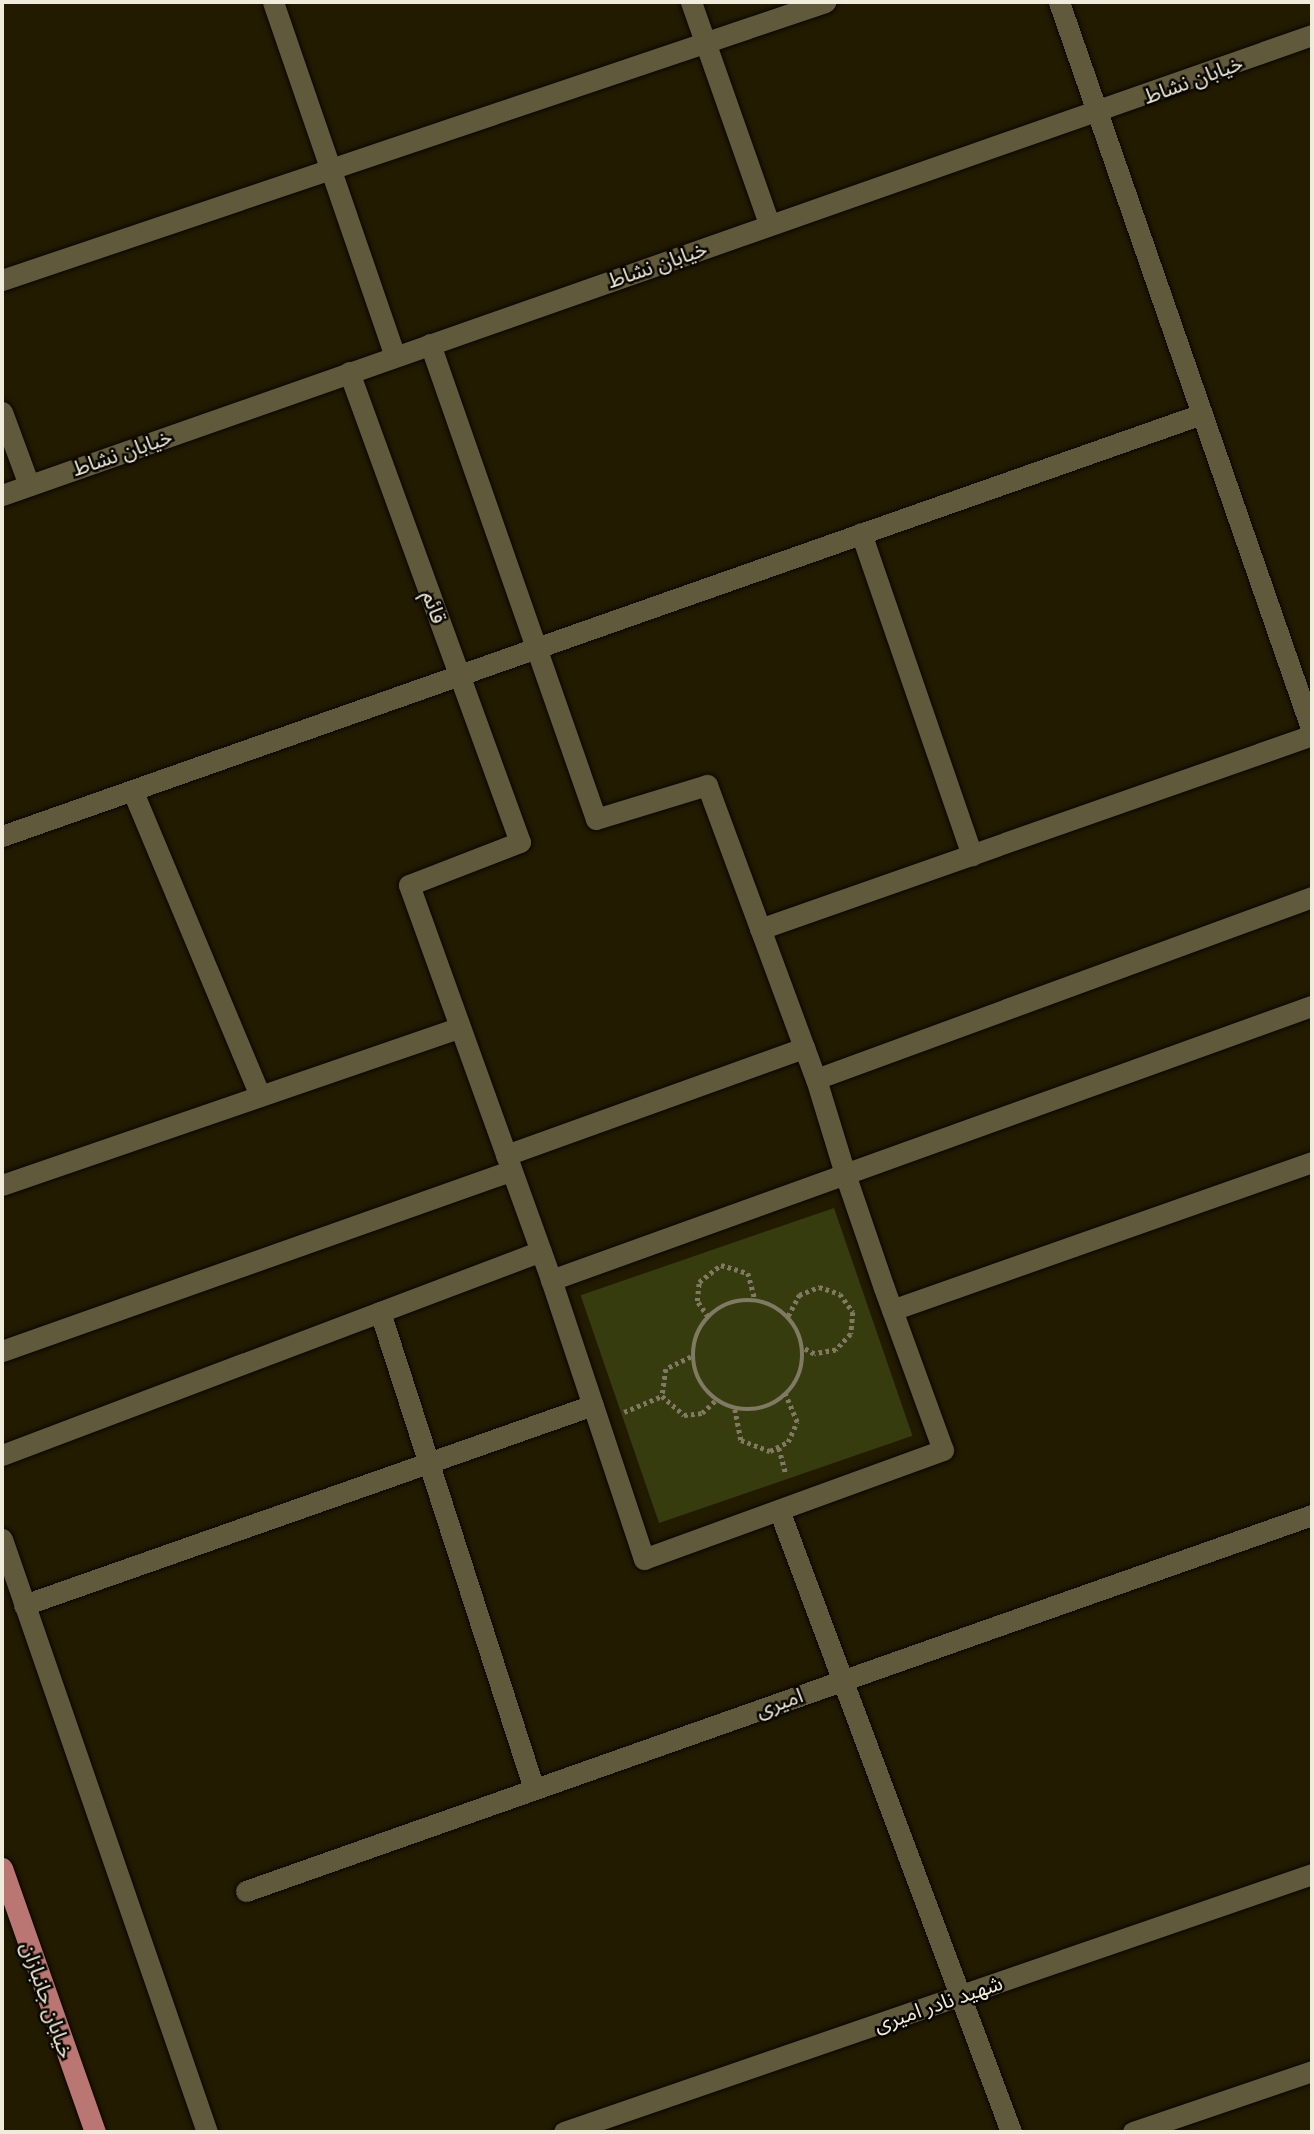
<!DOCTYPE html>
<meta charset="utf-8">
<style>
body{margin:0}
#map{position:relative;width:1314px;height:2134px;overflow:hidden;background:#221b00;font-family:"Golos Text","Noto Sans Arabic",sans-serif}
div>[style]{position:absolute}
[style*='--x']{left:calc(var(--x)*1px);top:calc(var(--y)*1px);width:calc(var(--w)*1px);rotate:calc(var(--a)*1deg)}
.green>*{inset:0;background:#363c0e;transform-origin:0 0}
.path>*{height:4.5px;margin-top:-2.25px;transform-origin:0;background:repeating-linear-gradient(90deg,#807a63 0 3.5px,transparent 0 7px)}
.path>.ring{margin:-2.25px;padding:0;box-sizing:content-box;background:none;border:4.5px solid #807a63;border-radius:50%}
.roads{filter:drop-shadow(0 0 2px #0c0500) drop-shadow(0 0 2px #0c0500)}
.minor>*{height:21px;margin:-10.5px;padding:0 10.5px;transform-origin:10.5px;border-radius:10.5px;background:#61593b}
.major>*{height:21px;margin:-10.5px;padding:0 10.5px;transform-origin:10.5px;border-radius:10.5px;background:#ba7672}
span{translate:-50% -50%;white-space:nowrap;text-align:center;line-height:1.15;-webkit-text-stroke:5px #090600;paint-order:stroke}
.street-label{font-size:21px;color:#f0ecdb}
.frame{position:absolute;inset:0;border:4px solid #f0ecdb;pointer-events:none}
</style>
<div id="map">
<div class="green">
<i style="left:834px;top:1208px;width:241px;height:268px;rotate:71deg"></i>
</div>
<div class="path">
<i class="ring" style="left:693px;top:1300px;width:105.5px;height:105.5px"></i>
<i style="--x:788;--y:1316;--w:24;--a:-62"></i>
<i style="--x:799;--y:1295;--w:22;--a:-22"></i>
<i style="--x:819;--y:1287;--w:22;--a:18"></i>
<i style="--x:840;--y:1294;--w:22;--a:54"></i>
<i style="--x:853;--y:1312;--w:22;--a:95"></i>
<i style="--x:851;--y:1334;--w:22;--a:133"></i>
<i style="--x:836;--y:1350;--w:22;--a:170"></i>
<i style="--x:814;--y:1354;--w:13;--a:-151"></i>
<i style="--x:708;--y:1317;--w:19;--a:-125"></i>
<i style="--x:697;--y:1301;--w:19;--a:-84"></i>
<i style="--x:699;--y:1282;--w:28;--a:-38"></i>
<i style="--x:721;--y:1265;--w:28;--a:17"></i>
<i style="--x:748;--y:1273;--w:28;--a:75"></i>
<i style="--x:691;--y:1357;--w:28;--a:154"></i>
<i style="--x:666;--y:1369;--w:27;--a:98"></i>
<i style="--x:662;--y:1396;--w:29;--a:41"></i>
<i style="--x:684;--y:1415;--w:18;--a:-6"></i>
<i style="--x:702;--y:1413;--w:19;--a:-43"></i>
<i style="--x:735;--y:1409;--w:32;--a:79"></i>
<i style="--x:741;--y:1440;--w:31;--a:21"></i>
<i style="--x:770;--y:1451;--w:20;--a:-27"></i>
<i style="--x:788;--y:1442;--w:22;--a:-66"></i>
<i style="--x:797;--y:1422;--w:30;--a:-113"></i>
<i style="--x:624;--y:1412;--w:41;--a:-22.8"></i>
<i style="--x:779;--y:1448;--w:27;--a:75"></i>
</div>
<div class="roads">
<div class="minor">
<i style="--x:273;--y:2;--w:374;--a:71"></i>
<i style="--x:691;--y:2;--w:235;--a:70.6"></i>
<i style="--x:1059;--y:2;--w:772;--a:70.86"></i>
<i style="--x:2;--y:280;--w:869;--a:-18.66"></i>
<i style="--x:430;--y:344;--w:503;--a:70.74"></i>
<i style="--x:596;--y:819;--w:116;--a:-17"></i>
<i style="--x:707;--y:785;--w:314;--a:69.7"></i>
<i style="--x:816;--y:1079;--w:99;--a:73"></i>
<i style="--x:845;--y:1174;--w:120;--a:71.1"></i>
<i style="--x:884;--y:1288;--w:172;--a:70"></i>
<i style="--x:943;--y:1450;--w:318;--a:160"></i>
<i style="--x:644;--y:1559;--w:294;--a:-108.4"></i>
<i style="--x:551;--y:1280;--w:313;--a:-19.8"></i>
<i style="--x:845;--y:1174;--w:496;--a:-19.8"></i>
<i style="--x:349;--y:372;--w:500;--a:70.01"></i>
<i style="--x:520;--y:842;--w:119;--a:158.8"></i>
<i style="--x:409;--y:885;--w:420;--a:70.2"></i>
<i style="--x:2;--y:412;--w:78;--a:69.7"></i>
<i style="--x:2;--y:495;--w:1388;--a:-19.35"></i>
<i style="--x:861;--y:533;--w:341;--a:71"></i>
<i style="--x:133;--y:792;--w:329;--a:67.3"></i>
<i style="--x:2;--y:836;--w:1272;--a:-19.38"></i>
<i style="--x:760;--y:929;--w:585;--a:-19.36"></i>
<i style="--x:816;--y:1079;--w:528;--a:-20.15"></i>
<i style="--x:506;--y:1155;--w:317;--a:-19.8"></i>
<i style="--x:2;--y:1185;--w:484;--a:-19"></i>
<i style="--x:892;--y:1310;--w:445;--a:-19.4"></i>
<i style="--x:380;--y:1312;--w:501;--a:72.11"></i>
<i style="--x:2;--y:1351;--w:539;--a:-19.51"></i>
<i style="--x:2;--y:1455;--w:576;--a:-20.73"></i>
<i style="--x:779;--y:1510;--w:664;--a:69.54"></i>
<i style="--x:2;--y:1539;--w:627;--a:70.93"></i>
<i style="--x:24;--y:1605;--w:603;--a:-19.37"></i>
<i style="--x:246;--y:1891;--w:1130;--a:-19.43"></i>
<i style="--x:564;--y:2132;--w:791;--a:-19.03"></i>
<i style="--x:1133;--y:2132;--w:189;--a:-18.8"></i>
</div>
<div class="major">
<i style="--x:2;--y:1868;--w:280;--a:70.6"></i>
</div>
</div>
<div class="street-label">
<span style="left:1193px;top:79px;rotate:-20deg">خیابان نشاط</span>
<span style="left:657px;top:264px;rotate:-19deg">خیابان نشاط</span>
<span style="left:122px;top:452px;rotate:-19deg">خیابان نشاط</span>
<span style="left:435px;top:607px;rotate:70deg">قائم</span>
<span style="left:779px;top:1702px;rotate:-20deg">امیری</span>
<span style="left:48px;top:2000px;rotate:71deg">خیابان جانبازان</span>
<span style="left:938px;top:2003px;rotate:-19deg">شهید نادر امیری</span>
</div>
<div class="frame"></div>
</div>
